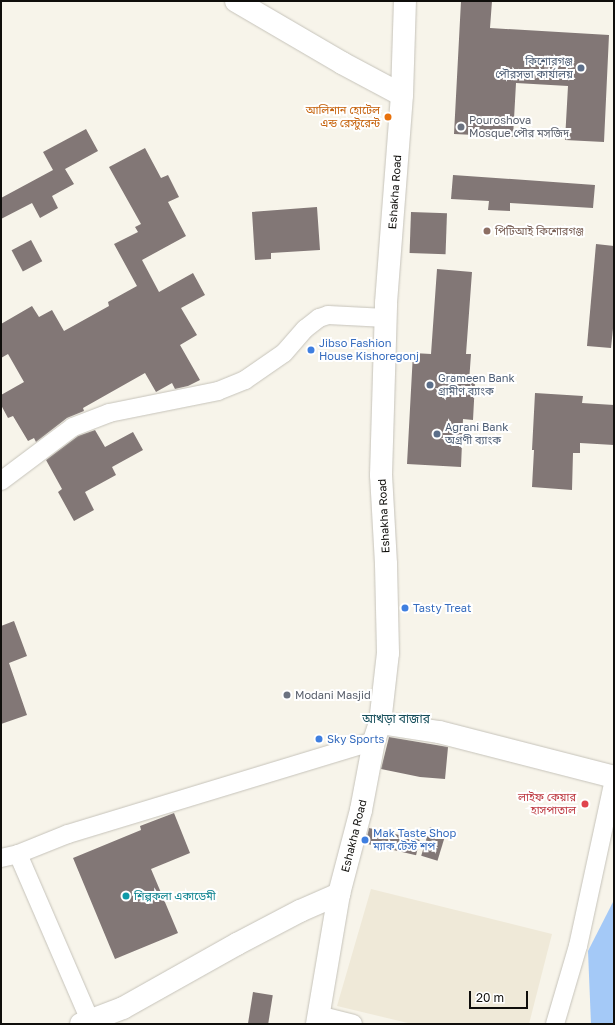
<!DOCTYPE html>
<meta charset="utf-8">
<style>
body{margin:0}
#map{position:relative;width:615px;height:1025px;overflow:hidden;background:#f7f4ea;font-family:"Golos Text","Noto Sans Bengali",sans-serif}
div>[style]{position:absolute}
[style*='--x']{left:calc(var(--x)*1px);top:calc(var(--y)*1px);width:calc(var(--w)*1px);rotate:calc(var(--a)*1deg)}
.built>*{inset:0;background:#efe9d8}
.water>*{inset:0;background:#a4c9f7}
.building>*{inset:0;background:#827776;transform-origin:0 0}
.roads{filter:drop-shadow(0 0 1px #c6c3ba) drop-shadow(0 0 1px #c6c3ba)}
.street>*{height:18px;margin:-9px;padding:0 9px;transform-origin:9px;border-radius:9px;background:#fff}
.secondary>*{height:22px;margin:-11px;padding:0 11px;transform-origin:11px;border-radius:11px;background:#fff}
.dots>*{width:11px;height:11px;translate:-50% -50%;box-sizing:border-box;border:2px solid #fff;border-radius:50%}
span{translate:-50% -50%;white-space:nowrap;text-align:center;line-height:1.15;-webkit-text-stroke:4px #fff;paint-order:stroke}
.service-label{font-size:11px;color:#4e5e75}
.right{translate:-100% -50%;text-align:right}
.left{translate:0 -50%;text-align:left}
.food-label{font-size:11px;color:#c56008}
.worship-label{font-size:11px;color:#5b616d}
.street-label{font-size:11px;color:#0f0e0b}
.education-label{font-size:11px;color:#785e54}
.shop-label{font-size:11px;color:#366cbe}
.health-label{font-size:11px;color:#be3a42}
.culture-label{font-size:11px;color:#0d838f}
.neighbourhood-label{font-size:12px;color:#154d5a}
.frame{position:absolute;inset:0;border:2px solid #0f0e0b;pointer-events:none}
.scale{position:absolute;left:469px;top:991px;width:59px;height:18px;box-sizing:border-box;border:2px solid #0f0e0b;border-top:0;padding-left:5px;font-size:12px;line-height:14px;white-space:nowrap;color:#0f0e0b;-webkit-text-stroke:3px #fff;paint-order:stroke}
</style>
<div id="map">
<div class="built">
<i style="clip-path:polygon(371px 889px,552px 934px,529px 1024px,412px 1024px,337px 1006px)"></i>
</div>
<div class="water">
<i style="clip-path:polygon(614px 900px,614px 1024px,591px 1024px,588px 951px)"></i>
</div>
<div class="building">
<i style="clip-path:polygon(461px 1px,492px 1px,490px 28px,609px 35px,604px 142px,565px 140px,568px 86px,516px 83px,513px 137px,454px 134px)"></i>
<i style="clip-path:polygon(86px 129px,98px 151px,65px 169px,74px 184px,52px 196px,58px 208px,40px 218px,32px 203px,1px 219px,1px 198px,53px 170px,43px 152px)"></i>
<i style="clip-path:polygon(145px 148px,161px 178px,168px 175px,179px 197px,168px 202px,186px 236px,142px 260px,159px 292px,193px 273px,205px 295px,181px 308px,197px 335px,180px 345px,200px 380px,188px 386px,175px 389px,172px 383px,156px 392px,145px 373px,83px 408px,84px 411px,67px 418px,36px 442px,34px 438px,28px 441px,13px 416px,8px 418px,1px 405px,1px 395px,24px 382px,8px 354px,1px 358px,1px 324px,32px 306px,39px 317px,52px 310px,64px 331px,109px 306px,108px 302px,137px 286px,114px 244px,138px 232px,135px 227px,141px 224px,109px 167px)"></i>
<i style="clip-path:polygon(453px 175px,595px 185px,593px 208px,510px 203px,510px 211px,488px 210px,489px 201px,451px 199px)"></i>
<i style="clip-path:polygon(317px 207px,320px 250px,271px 253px,271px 259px,255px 260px,252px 212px)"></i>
<i style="left:411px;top:212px;width:36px;height:41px;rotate:2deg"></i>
<i style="left:31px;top:240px;width:24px;height:22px;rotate:62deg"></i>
<i style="clip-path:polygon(596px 244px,614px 246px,614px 319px,611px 348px,587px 346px)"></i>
<i style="clip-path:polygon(437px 269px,472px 272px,466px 354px,471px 354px,469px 382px,475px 382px,473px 420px,463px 419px,461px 467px,407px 464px,413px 353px,431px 354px)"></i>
<i style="clip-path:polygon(535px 393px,583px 396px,582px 403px,614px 405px,614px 445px,580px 443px,580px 453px,573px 453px,572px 490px,532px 487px,534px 450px,532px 450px)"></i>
<i style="clip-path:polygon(95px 430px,105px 447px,133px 432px,143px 450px,112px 467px,116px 475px,85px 492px,94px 510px,74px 521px,58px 492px,62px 489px,46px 460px,78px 436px)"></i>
<i style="clip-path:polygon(14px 621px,27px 656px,9px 663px,27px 715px,1px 724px,1px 626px)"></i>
<i style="clip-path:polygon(389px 737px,448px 747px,445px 779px,420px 777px,381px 769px)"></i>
<i style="clip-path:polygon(174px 813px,190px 853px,151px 869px,178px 933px,115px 959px,73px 858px,141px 830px,140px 826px)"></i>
<i style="left:430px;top:827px;width:17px;height:30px;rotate:17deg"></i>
<i style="left:369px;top:828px;width:52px;height:16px;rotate:13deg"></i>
<i style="left:253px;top:992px;width:20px;height:32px;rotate:9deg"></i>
</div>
<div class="roads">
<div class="street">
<i style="--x:1;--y:481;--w:90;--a:-36.9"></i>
<i style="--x:73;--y:427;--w:39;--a:-21"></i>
<i style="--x:109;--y:413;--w:111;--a:-11.4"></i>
<i style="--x:218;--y:391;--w:29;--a:-22"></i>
<i style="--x:245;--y:380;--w:47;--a:-34.7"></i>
<i style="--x:284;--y:353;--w:32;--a:-49"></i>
<i style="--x:305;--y:329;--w:18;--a:-38"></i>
<i style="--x:319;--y:318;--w:9;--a:-18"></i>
<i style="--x:328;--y:315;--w:58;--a:3"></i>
<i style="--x:18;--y:854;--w:181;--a:66.6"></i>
<i style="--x:1;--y:858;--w:17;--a:-13"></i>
<i style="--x:18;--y:854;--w:54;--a:-21.8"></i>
<i style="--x:68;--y:834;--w:320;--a:-16.9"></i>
<i style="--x:318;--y:1015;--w:36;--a:14"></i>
<i style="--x:555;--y:1024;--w:81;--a:-73.6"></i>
<i style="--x:578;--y:946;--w:171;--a:-77.8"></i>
</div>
<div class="secondary">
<i style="--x:236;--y:1;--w:123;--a:30.3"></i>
<i style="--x:342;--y:63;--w:68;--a:28.1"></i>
<i style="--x:380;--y:723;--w:60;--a:8.7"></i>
<i style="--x:439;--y:732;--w:181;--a:14.4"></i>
<i style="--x:81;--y:1024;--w:45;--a:-20.9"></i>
<i style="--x:123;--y:1008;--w:131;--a:-29.3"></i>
<i style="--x:237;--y:944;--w:71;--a:-27.6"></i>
<i style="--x:300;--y:911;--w:43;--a:-23.6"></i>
<i style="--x:317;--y:1024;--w:132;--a:-80.4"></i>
<i style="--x:339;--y:894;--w:87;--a:-75.3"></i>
<i style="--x:361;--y:810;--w:70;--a:-79.3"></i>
<i style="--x:374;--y:741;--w:19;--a:-72"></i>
<i style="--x:380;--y:723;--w:70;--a:-83.5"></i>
<i style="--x:388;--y:653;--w:89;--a:-91.3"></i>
<i style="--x:386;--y:564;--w:89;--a:-93.2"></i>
<i style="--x:381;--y:475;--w:172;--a:-88.3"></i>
<i style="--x:386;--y:303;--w:209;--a:-85.6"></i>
<i style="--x:402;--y:95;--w:94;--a:-88.2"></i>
</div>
</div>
<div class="dots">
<i style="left:581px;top:68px;background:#5c6f8a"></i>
<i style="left:388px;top:117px;background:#e8710a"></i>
<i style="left:461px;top:127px;background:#6b7280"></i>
<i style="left:487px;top:231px;background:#8d6e63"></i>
<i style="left:311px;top:350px;background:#3f7fe0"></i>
<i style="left:430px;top:385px;background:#5c6f8a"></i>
<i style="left:437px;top:434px;background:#5c6f8a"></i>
<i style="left:405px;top:608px;background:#3f7fe0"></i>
<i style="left:287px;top:695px;background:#6b7280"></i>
<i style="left:319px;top:739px;background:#3f7fe0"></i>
<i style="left:585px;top:804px;background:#e0444e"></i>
<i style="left:365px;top:840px;background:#3f7fe0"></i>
<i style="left:126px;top:896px;background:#0f9aa8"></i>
</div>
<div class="service-label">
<span class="right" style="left:573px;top:68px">কিশোরগঞ্জ<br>পৌরসভা কার্যালয়</span>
<span class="left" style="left:438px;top:385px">Grameen Bank<br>গ্রামীণ ব্যাংক</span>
<span class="left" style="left:445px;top:434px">Agrani Bank<br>অগ্রণী ব্যাংক</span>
</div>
<div class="food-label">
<span class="right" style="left:380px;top:117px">আলিশান হোটেল<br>এন্ড রেস্টুরেন্ট</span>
</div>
<div class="worship-label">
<span class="left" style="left:469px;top:127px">Pouroshova<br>Mosque পৌর মসজিদ</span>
<span class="left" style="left:295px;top:695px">Modani Masjid</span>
</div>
<div class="street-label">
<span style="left:395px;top:192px;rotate:-86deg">Eshakha Road</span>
<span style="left:384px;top:516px;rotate:-93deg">Eshakha Road</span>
<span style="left:354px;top:836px;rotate:-76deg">Eshakha Road</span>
</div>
<div class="education-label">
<span class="left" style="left:495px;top:231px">পিটিআই কিশোরগঞ্জ</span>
</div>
<div class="shop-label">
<span class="left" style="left:319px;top:350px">Jibso Fashion<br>House Kishoregonj</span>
<span class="left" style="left:413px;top:608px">Tasty Treat</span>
<span class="left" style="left:327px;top:739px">Sky Sports</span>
<span class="left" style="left:373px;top:840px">Mak Taste Shop<br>ম্যাক টেস্ট শপ</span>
</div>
<div class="health-label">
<span class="right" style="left:576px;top:804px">লাইফ কেয়ার<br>হাসপাতাল</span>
</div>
<div class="culture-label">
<span class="left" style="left:134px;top:896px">শিল্পকলা একাডেমী</span>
</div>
<div class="neighbourhood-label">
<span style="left:396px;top:719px">আখড়া বাজার</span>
</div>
<div class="frame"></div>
<div class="scale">20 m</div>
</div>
